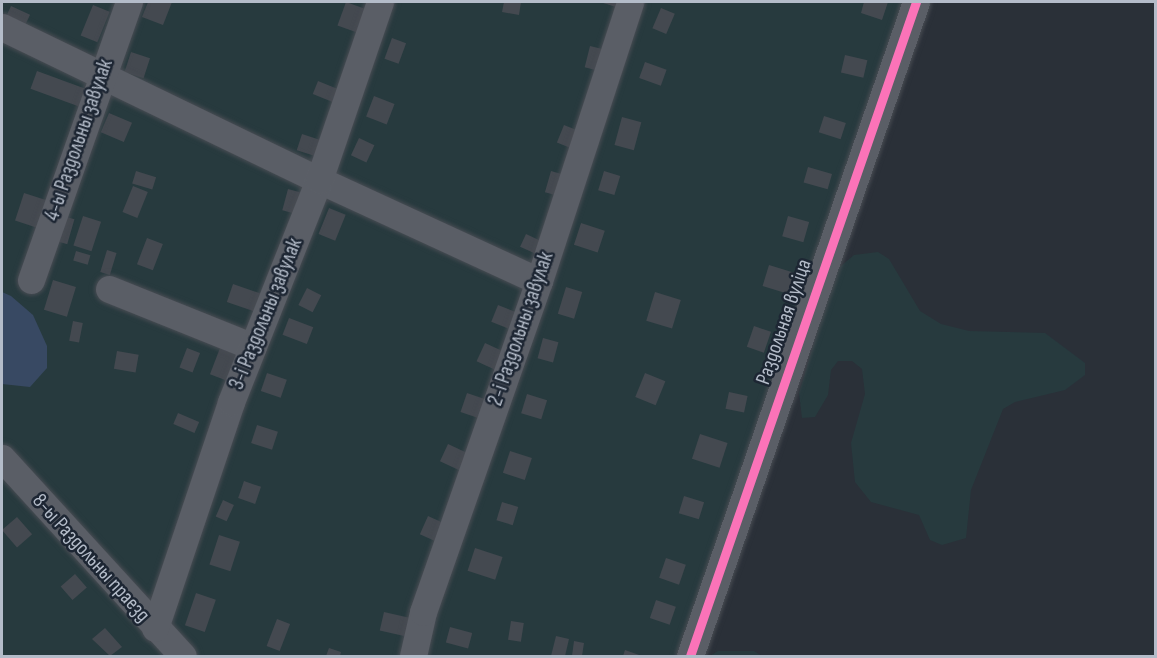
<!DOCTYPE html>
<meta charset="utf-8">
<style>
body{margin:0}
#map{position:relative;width:1157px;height:658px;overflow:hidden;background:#2a3038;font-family:"Sofia Sans Condensed",sans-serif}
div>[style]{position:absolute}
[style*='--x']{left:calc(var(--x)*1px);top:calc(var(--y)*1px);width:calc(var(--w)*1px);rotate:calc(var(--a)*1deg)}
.green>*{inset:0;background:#273a3e}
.water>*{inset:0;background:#384963}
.building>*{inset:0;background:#444950;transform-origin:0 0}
.roads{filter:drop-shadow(0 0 2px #484c53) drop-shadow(0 0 2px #484c53)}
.minor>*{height:27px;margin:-13.5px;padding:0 13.5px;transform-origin:13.5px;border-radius:13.5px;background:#5a5e66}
.cycleway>*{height:9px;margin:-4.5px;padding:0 4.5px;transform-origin:4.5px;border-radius:4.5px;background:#fb73b8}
span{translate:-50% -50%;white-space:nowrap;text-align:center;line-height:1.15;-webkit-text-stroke:5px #1d2633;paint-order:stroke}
.street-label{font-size:21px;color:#b4bcc9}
.frame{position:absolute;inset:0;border:3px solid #b4bcc9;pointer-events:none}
</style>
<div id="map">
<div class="green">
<i style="clip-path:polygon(2px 2px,925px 2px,858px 192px,704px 656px,2px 656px)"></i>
<i style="clip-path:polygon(878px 252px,889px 259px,920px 311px,941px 324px,969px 331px,1045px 333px,1085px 363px,1085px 375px,1065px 390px,1015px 402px,1003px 409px,971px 490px,966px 538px,942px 545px,930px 540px,919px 515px,871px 502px,855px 482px,851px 443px,865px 394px,862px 369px,852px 361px,838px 361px,831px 370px,828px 395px,815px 417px,802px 418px,799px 393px,835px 271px,854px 255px)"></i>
<i style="clip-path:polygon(718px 651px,754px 651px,762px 656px,710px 656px)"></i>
</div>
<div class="water">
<i style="clip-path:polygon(2px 292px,11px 296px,33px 315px,47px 346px,47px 368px,30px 387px,2px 384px)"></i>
</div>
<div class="building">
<i style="clip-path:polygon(148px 2px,172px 2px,163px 25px,142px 17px)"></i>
<i style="left:346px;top:2px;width:23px;height:25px;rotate:20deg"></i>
<i style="clip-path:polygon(504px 2px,521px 2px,519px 15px,502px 12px)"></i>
<i style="clip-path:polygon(600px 2px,618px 2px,616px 7px)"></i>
<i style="clip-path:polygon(864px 2px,888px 2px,882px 20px,861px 13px)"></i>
<i style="left:93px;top:5px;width:18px;height:33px;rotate:22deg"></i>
<i style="left:11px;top:6px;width:21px;height:11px;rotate:25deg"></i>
<i style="left:661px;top:8px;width:15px;height:22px;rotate:23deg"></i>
<i style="left:392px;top:38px;width:15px;height:22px;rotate:20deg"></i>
<i style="left:590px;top:46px;width:21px;height:22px;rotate:14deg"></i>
<i style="left:131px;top:52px;width:20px;height:21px;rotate:18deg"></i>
<i style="left:845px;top:55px;width:23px;height:18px;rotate:13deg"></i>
<i style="left:645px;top:62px;width:23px;height:17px;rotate:20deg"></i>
<i style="left:37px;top:71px;width:53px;height:19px;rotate:20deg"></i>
<i style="left:318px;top:81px;width:22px;height:14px;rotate:22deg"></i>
<i style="left:374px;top:96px;width:22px;height:22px;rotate:21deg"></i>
<i style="left:109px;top:113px;width:25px;height:21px;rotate:23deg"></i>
<i style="left:824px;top:116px;width:23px;height:17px;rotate:18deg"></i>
<i style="left:622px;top:117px;width:20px;height:29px;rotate:15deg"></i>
<i style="left:564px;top:125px;width:22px;height:19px;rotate:22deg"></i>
<i style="left:302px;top:134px;width:20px;height:17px;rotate:18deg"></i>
<i style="left:359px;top:138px;width:17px;height:19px;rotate:25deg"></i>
<i style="left:808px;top:167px;width:25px;height:16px;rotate:16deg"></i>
<i style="left:136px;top:171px;width:21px;height:13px;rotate:17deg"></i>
<i style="left:551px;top:171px;width:18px;height:22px;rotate:16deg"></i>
<i style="left:604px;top:171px;width:17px;height:20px;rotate:17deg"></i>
<i style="left:133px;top:186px;width:16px;height:28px;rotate:22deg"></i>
<i style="left:288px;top:189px;width:16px;height:22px;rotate:15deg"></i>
<i style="left:24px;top:193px;width:23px;height:29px;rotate:18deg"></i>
<i style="left:329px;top:208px;width:18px;height:28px;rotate:22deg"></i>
<i style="left:60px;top:215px;width:15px;height:26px;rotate:16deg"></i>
<i style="left:83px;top:216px;width:19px;height:31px;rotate:18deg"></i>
<i style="left:788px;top:216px;width:22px;height:21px;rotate:16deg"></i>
<i style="left:581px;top:223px;width:25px;height:23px;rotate:18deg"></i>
<i style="left:526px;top:234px;width:17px;height:14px;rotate:25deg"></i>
<i style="left:147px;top:238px;width:17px;height:28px;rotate:21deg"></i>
<i style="left:107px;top:250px;width:10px;height:23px;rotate:17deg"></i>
<i style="left:76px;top:251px;width:15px;height:10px;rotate:16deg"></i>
<i style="left:769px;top:265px;width:28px;height:22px;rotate:17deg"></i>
<i style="left:53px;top:280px;width:24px;height:31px;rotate:17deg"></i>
<i style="left:233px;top:284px;width:31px;height:19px;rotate:19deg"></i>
<i style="left:566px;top:287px;width:17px;height:28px;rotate:17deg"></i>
<i style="left:307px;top:288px;width:16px;height:19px;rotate:27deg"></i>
<i style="left:655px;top:292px;width:27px;height:30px;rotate:17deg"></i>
<i style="left:498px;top:305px;width:22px;height:18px;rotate:22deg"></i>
<i style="left:289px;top:318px;width:26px;height:18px;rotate:21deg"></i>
<i style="left:73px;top:321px;width:10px;height:20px;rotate:11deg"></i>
<i style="left:754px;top:326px;width:18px;height:22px;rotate:19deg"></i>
<i style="left:543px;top:338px;width:16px;height:21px;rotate:15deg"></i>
<i style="left:485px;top:343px;width:21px;height:20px;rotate:25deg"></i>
<i style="left:187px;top:348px;width:14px;height:21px;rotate:21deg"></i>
<i style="left:220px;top:348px;width:19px;height:28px;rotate:21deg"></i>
<i style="left:117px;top:351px;width:22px;height:18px;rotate:10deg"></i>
<i style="left:267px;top:373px;width:21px;height:19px;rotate:19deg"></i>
<i style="left:645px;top:373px;width:22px;height:26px;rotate:22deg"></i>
<i style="left:729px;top:392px;width:19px;height:17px;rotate:12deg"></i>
<i style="left:467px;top:393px;width:21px;height:20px;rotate:19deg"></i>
<i style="left:527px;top:394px;width:21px;height:20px;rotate:17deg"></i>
<i style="left:178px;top:413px;width:23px;height:12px;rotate:23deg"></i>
<i style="left:257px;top:425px;width:22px;height:19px;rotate:18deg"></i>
<i style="left:700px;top:434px;width:29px;height:26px;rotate:18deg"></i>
<i style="left:448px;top:444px;width:23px;height:19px;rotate:25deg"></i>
<i style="left:510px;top:451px;width:23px;height:23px;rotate:18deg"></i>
<i style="left:244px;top:481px;width:18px;height:18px;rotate:19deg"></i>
<i style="left:684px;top:496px;width:21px;height:18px;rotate:17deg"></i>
<i style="left:223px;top:500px;width:12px;height:18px;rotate:24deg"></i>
<i style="left:502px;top:502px;width:17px;height:19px;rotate:17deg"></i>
<i style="left:428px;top:516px;width:20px;height:20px;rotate:24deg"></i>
<i style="left:17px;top:517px;width:23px;height:20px;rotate:49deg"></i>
<i style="left:219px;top:535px;width:22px;height:31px;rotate:18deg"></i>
<i style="left:475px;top:548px;width:29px;height:24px;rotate:18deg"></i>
<i style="left:666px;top:558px;width:21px;height:21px;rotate:19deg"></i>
<i style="left:75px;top:574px;width:18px;height:19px;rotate:49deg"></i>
<i style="left:196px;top:593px;width:21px;height:34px;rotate:19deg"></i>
<i style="left:656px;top:600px;width:21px;height:19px;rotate:19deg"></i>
<i style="left:384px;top:612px;width:26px;height:19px;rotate:13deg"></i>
<i style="left:277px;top:619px;width:14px;height:29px;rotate:21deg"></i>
<i style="left:511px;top:621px;width:13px;height:19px;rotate:9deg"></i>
<i style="left:450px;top:627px;width:23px;height:16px;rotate:15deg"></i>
<i style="clip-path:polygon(105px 628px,122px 647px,110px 656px,92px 639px)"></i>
<i style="clip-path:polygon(556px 636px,569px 639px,565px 656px,551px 656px)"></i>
<i style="clip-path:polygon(574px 641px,584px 643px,582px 656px,572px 656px)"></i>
<i style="clip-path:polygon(329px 648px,341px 652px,340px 656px,326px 656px)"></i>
<i style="clip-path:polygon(625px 650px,642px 656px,623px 656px)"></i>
</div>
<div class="roads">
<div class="minor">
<i style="--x:2;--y:27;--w:352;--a:25.8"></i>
<i style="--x:319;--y:180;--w:242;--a:24.7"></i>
<i style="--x:31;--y:280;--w:295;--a:-70.6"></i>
<i style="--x:109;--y:289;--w:155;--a:21.9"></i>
<i style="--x:2;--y:458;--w:268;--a:47.6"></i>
<i style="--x:155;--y:628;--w:238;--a:-71.4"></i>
<i style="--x:231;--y:402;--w:239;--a:-68.4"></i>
<i style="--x:319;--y:180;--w:188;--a:-71.1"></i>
<i style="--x:413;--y:656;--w:45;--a:-77.2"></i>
<i style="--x:423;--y:612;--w:351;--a:-70.7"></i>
<i style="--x:539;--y:281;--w:293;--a:-71.9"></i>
<i style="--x:690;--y:656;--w:692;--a:-70.94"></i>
</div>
</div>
<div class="cycleway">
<i style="--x:690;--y:656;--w:692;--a:-70.94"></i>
</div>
<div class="street-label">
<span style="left:79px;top:140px;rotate:-71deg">4-ы Раздольны завулак</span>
<span style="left:266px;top:314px;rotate:-68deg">3-і Раздольны завулак</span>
<span style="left:784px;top:322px;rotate:-71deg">Раздольная вуліца</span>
<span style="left:521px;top:329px;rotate:-71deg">2-і Раздольны завулак</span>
<span style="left:91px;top:558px;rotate:48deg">8-ы Раздольны праезд</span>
</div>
<div class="frame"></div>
</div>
